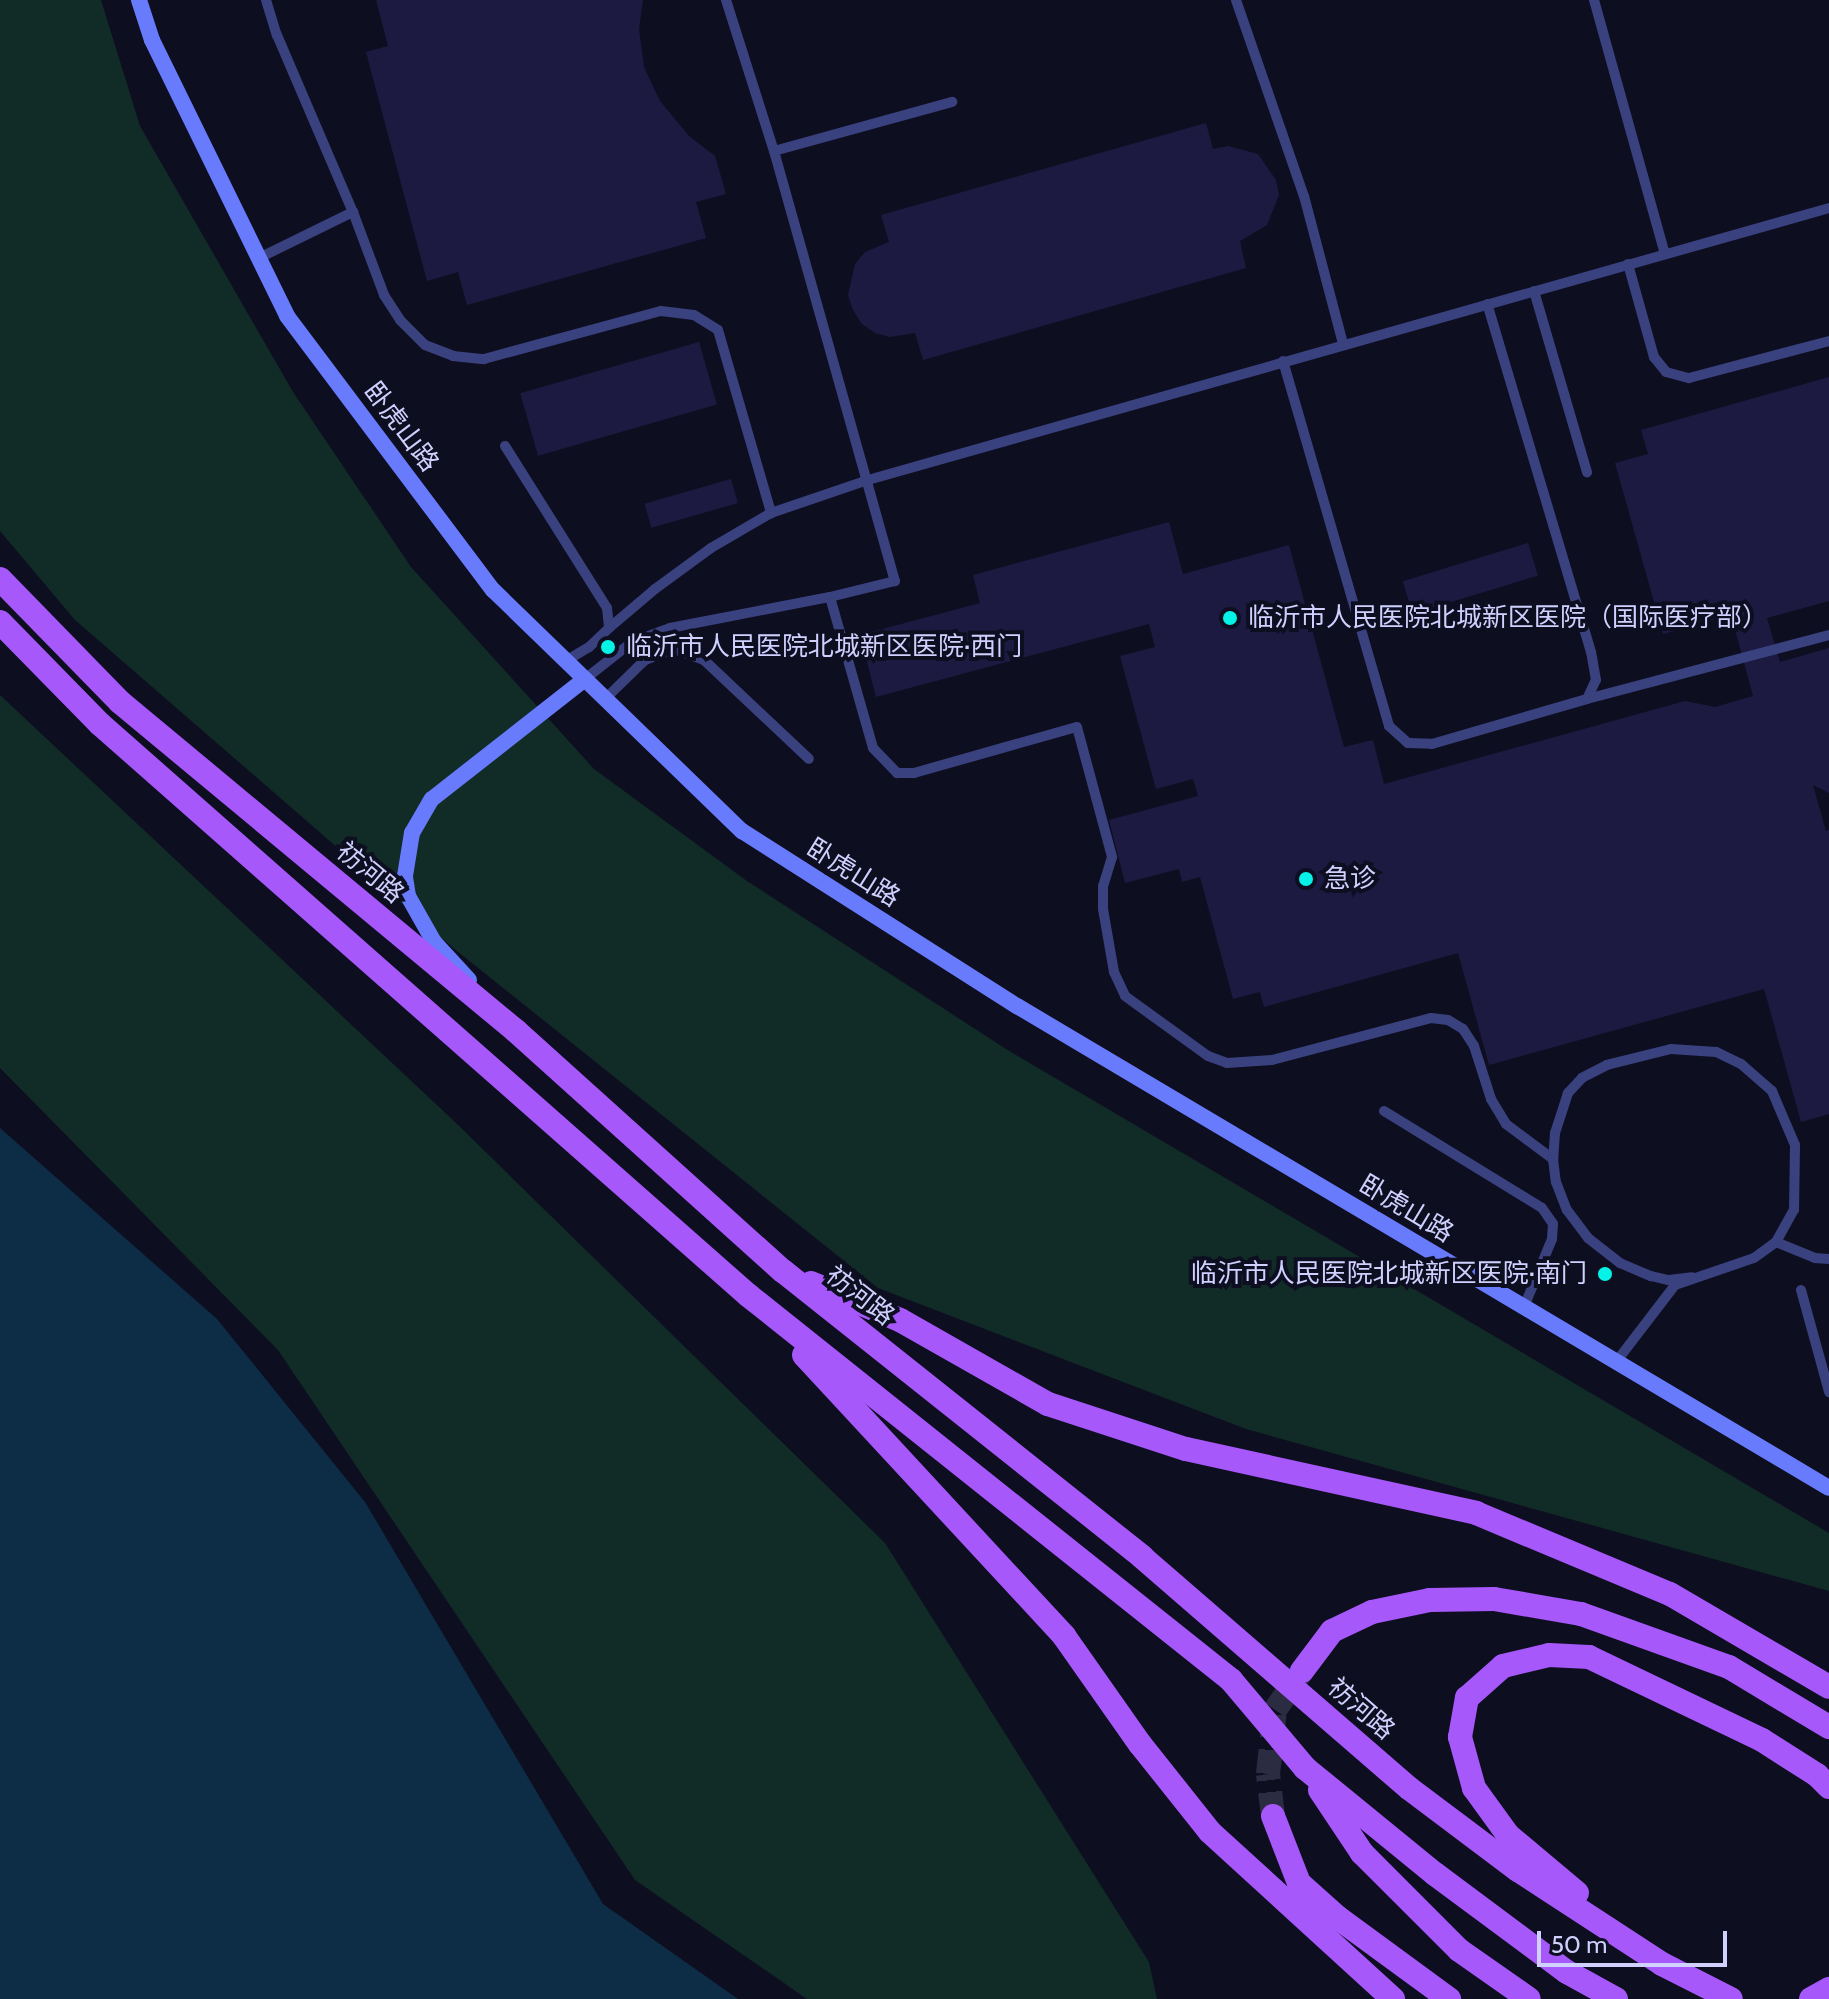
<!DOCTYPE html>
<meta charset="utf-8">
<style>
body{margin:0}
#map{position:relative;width:1829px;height:1999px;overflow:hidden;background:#0e0e21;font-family:Cabin,"Noto Sans SC",sans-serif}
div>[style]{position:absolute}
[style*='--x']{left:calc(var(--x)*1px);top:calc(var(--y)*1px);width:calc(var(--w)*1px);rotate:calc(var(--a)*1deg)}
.green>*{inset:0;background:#112b26}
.water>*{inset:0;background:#0d2c45}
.building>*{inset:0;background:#1c1a41;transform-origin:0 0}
.primary-tunnel>*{height:24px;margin-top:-12px;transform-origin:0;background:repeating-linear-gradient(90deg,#2b2b42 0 24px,transparent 0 36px)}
.lane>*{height:10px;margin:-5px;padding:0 5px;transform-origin:5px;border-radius:5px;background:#3a417f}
.secondary>*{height:16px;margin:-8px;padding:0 8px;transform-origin:8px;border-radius:8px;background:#687bfc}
.primary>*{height:24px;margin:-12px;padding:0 12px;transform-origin:12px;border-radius:12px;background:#a658fb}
.dots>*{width:22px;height:22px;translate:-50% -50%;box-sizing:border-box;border:4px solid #0e0e21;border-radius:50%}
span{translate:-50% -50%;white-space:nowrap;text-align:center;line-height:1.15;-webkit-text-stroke:8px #0e0e21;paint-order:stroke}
.street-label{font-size:26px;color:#cfd0fe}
.poi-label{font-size:26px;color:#cfd0fe}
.left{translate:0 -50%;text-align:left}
.right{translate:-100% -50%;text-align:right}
.scale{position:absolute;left:1537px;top:1931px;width:190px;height:36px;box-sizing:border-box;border:4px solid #cfd0fe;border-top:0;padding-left:10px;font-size:24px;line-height:28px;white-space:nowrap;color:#cfd0fe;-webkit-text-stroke:6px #0e0e21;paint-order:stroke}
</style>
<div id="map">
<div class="green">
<i style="clip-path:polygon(0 0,101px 0,140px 126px,293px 392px,411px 567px,594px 769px,747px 881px,1006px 1049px,1829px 1533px,1829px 1591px,1246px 1429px,878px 1288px,452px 947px,75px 620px,0 531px)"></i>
<i style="clip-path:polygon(0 695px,455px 1122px,885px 1543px,1149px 1962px,1157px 1999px,807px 1999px,635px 1880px,278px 1350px,0 1068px)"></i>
</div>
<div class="water">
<i style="clip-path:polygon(0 1128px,217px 1319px,365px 1502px,603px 1904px,738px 1999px,0 1999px)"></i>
</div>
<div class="building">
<i style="clip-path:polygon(376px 0,643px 0,639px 29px,644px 67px,660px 101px,689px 136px,715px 156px,726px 194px,696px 202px,706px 238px,467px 305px,458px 272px,427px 281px,366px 52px,388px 46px)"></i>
<i style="clip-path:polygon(1206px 123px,1213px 149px,1228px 146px,1258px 154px,1276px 180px,1279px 195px,1267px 225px,1240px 241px,1246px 268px,923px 360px,915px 333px,890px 337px,875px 333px,862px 324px,853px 310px,848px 295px,855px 264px,865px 252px,889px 242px,881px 215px)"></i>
<i style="left:699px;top:342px;width:65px;height:186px;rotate:74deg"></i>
<i style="clip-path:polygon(1829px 377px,1829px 601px,1767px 618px,1780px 662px,1829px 648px,1829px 793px,1813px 785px,1826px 831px,1829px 830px,1829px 1114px,1801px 1122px,1764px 989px,1489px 1065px,1458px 953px,1264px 1007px,1260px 992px,1233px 999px,1200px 877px,1182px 882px,1179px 869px,1125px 883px,1109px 820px,1198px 796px,1193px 779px,1156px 789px,1120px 656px,1155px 647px,1149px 624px,876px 697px,860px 635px,980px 603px,973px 575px,1169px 522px,1183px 574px,1289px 545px,1344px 747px,1373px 740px,1384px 784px,1685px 701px,1715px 707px,1753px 696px,1731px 615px,1663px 634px,1615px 463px,1648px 454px,1641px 430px)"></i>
<i style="left:731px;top:479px;width:25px;height:90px;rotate:74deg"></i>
<i style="left:1528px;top:543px;width:34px;height:131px;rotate:73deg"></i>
</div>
<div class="primary-tunnel">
<i style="--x:1273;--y:1816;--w:42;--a:-96.8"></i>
<i style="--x:1268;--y:1774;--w:64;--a:-83.8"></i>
<i style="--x:1275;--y:1710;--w:47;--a:-55.3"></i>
</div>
<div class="lane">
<i style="--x:266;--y:0;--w:37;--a:73"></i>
<i style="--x:277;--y:35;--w:193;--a:66.8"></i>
<i style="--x:353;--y:212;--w:89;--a:69.5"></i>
<i style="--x:384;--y:295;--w:30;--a:57"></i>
<i style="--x:400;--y:320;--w:35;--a:45"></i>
<i style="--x:425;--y:345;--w:30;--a:21"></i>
<i style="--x:453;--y:356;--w:31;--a:6"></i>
<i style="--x:484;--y:359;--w:183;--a:-15.2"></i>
<i style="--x:661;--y:311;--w:33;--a:7"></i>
<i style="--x:694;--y:315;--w:28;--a:32"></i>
<i style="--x:718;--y:330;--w:191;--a:73.8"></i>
<i style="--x:726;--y:0;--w:158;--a:72.4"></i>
<i style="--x:774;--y:151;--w:447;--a:74.3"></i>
<i style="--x:895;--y:581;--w:67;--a:166.2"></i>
<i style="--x:830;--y:597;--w:157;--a:74.1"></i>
<i style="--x:873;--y:748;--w:35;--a:46"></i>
<i style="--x:897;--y:773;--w:17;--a:0"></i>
<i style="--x:914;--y:773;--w:169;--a:-15.8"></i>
<i style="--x:1077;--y:727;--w:135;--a:74.9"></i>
<i style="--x:1112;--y:857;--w:30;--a:107"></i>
<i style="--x:1103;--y:886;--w:23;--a:90"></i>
<i style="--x:1103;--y:909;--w:64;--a:80.1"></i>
<i style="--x:1114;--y:972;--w:26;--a:65"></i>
<i style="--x:1125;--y:996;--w:102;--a:35.9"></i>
<i style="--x:1208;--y:1056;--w:20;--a:20"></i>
<i style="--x:1227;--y:1063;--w:45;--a:-3.8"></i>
<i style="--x:1272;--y:1060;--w:164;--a:-14.8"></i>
<i style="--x:1431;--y:1018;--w:17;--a:7"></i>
<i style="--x:1448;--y:1020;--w:17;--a:31"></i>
<i style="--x:1463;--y:1029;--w:20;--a:57"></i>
<i style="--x:1474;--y:1046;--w:56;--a:72.2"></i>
<i style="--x:1491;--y:1099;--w:29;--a:59"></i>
<i style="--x:1506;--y:1124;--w:59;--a:36.7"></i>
<i style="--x:1236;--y:0;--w:207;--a:70.9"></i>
<i style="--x:1304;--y:196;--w:153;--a:75.2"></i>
<i style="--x:1594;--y:0;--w:264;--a:74.4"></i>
<i style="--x:774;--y:151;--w:185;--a:-15.4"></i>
<i style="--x:259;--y:258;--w:105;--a:-26.1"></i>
<i style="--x:1628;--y:264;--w:97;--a:74.4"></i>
<i style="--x:1654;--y:357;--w:19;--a:51"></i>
<i style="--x:1666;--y:372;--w:24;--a:15"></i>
<i style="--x:1689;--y:378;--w:145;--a:-14.8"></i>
<i style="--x:1534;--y:291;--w:189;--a:73.7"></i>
<i style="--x:1283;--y:361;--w:380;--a:73.8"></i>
<i style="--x:1389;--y:726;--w:25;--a:42"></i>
<i style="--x:1408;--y:743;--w:24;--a:2"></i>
<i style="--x:1432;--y:744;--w:161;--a:-16.2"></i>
<i style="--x:1587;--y:699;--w:21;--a:-65"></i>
<i style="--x:1596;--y:680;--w:28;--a:-100"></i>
<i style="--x:1591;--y:652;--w:363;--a:-106.6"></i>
<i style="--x:505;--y:446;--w:191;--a:57.8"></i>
<i style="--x:607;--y:608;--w:20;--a:84"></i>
<i style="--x:609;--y:628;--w:28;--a:136"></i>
<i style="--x:589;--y:647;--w:27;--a:149"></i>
<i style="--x:609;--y:628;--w:60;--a:-40.3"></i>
<i style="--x:655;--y:589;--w:69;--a:-36.2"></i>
<i style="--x:711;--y:548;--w:69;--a:-30.3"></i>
<i style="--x:771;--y:513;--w:102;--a:-18.8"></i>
<i style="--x:868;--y:480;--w:999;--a:-15.8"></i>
<i style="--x:585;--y:679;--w:60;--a:-38.2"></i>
<i style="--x:632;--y:642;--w:40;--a:-20.2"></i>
<i style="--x:670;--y:628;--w:163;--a:-11"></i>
<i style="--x:605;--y:699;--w:56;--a:-44.3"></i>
<i style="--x:645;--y:660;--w:31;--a:-21"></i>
<i style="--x:674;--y:649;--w:32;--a:20"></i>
<i style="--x:704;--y:660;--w:144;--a:43.3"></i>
<i style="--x:1587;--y:699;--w:250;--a:-14.8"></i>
<i style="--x:1384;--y:1111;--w:185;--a:31.5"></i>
<i style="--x:1542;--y:1208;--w:19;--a:55"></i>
<i style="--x:1553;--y:1224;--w:15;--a:94"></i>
<i style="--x:1552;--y:1239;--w:74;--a:112.4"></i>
<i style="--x:1776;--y:1242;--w:42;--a:22.3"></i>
<i style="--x:1815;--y:1258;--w:14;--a:4"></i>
<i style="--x:1801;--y:1290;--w:106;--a:74.6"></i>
<i style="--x:1616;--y:1362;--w:97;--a:-52.5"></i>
<i style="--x:1675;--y:1285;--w:83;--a:-18.9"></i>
<i style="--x:1754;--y:1258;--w:27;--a:-36"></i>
<i style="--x:1776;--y:1242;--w:37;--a:-61"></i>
<i style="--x:1794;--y:1210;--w:65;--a:-89.1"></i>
<i style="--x:1795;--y:1145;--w:59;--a:-113.1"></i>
<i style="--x:1772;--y:1091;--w:41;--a:-138.9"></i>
<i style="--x:1741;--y:1064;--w:28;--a:-154"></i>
<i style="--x:1716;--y:1052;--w:45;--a:-176.2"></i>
<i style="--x:1671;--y:1049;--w:66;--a:166"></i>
<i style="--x:1607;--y:1065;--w:28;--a:153"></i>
<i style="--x:1582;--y:1078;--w:21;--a:133"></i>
<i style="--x:1568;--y:1093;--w:42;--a:108"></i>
<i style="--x:1555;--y:1133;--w:26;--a:94"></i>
<i style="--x:1553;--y:1159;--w:23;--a:83"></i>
<i style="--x:1556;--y:1182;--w:30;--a:69"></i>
<i style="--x:1567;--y:1210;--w:35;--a:53"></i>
<i style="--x:1588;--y:1238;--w:41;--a:38"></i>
<i style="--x:1620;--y:1263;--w:34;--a:23"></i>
<i style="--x:1651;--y:1276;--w:18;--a:13"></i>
<i style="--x:1669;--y:1280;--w:23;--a:-7"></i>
</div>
<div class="secondary">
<i style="--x:139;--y:0;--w:42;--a:72"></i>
<i style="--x:152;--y:40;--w:307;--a:63.9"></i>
<i style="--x:287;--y:316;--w:343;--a:53.1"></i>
<i style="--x:493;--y:590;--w:347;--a:44.1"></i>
<i style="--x:742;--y:831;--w:326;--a:32.5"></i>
<i style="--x:1017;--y:1006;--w:944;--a:30.69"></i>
<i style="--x:469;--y:980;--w:52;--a:-132.6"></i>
<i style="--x:434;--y:942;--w:53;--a:-119.5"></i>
<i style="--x:408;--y:896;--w:20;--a:-99"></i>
<i style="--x:405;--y:876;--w:44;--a:-80.8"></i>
<i style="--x:412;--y:833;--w:39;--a:-60"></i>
<i style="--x:432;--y:799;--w:194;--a:-38.1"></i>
</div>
<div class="primary">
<i style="--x:0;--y:579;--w:172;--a:45.7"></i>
<i style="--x:120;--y:702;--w:515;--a:39.72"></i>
<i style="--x:516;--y:1031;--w:359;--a:42"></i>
<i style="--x:783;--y:1271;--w:459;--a:38.5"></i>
<i style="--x:1142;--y:1557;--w:354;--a:40.9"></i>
<i style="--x:1410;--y:1789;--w:135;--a:36.9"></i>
<i style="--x:1518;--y:1870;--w:172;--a:33.1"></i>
<i style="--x:1662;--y:1964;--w:77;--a:26.9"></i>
<i style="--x:0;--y:622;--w:143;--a:45.6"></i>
<i style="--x:100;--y:724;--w:864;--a:41.39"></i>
<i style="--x:748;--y:1295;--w:618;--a:38.56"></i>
<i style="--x:1231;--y:1680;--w:115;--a:49.9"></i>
<i style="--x:1305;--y:1768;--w:168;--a:39.2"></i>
<i style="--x:1435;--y:1874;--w:164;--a:36.6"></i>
<i style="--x:1567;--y:1972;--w:56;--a:28.9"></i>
<i style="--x:811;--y:1283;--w:96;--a:22.6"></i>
<i style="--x:900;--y:1320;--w:170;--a:29.6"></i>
<i style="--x:1048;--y:1404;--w:145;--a:18.1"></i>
<i style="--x:1186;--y:1449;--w:297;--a:12.4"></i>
<i style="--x:1476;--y:1513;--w:210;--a:22.7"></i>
<i style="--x:1670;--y:1594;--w:184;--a:30.3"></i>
<i style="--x:804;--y:1355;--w:383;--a:47.2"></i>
<i style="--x:1064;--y:1636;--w:132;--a:54.9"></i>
<i style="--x:1140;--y:1744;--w:112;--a:51.5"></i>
<i style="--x:1210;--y:1832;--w:248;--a:42.4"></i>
<i style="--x:1302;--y:1671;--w:50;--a:-53.1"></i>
<i style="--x:1332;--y:1631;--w:44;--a:-25.4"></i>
<i style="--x:1372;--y:1612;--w:59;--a:-11.7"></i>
<i style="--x:1430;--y:1600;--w:64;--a:-0.9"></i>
<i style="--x:1494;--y:1599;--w:88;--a:9.8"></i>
<i style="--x:1581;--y:1614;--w:157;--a:19.7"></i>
<i style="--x:1729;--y:1667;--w:117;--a:31"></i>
<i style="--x:1320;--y:1790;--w:76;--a:56.3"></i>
<i style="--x:1362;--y:1853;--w:137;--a:45"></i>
<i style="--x:1459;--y:1950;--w:85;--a:35"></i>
<i style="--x:1273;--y:1816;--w:72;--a:68.8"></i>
<i style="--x:1299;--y:1883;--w:51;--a:41.8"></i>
<i style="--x:1337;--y:1917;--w:139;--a:36.2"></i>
<i style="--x:1577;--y:1893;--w:90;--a:-140"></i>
<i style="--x:1508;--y:1835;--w:58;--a:-125.9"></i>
<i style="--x:1474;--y:1788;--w:53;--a:-105.4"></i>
<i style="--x:1460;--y:1737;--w:40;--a:-80"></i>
<i style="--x:1467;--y:1698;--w:48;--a:-41.6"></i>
<i style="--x:1503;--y:1666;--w:47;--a:-13.4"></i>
<i style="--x:1549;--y:1655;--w:40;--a:2.9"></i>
<i style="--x:1589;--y:1657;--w:192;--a:25.6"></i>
<i style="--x:1762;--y:1740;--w:65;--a:32.5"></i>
<i style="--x:1817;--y:1775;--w:17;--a:45"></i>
<i style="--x:1811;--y:1999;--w:21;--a:-29"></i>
</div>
<div class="dots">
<i style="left:1230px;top:618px;background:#05f3e7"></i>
<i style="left:608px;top:647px;background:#05f3e7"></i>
<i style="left:1306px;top:879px;background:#05f3e7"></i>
<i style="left:1605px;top:1274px;background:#05f3e7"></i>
</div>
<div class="street-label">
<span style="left:401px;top:427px;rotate:53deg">卧虎山路</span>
<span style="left:370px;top:873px;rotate:40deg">祊河路</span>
<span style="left:853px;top:873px;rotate:32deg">卧虎山路</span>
<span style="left:1406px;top:1209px;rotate:31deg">卧虎山路</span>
<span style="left:860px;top:1296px;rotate:38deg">祊河路</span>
<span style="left:1361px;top:1709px;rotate:41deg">祊河路</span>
</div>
<div class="poi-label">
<span class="left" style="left:1248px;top:618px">临沂市人民医院北城新区医院（国际医疗部）</span>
<span class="left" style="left:626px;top:647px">临沂市人民医院北城新区医院·西门</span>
<span class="left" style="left:1324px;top:879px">急诊</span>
<span class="right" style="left:1587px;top:1274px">临沂市人民医院北城新区医院·南门</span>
</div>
<div class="scale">50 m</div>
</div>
